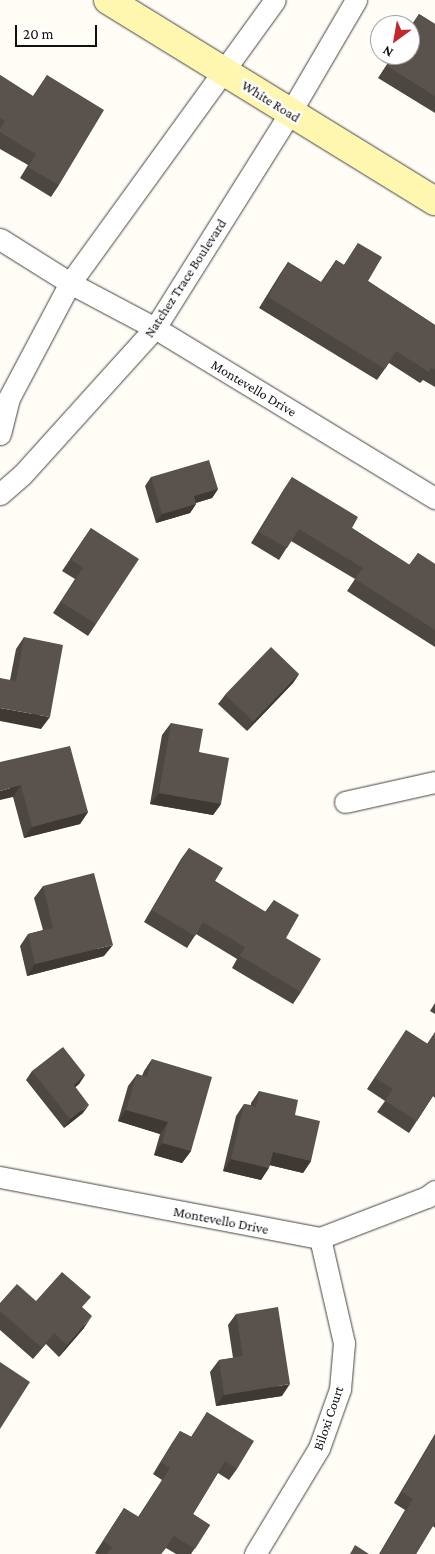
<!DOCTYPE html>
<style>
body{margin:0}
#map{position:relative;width:435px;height:1554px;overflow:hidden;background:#fffdf5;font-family:"Crimson Pro",serif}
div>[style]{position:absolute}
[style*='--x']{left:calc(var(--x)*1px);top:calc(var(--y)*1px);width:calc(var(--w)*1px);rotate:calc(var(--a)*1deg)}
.roads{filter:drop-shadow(0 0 1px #444) drop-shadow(0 0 1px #444)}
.street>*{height:21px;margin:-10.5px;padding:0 10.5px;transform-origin:10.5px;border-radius:10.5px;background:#fff}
.secondary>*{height:28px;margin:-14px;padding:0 14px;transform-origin:14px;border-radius:14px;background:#fff6b0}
.wall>*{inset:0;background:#4d4742}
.shaded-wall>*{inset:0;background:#3f3936}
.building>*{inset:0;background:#5a524d;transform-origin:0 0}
span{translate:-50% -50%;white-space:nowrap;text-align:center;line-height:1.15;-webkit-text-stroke:5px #fff;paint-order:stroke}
.street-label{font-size:14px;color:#111}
.north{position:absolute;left:370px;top:15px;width:50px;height:50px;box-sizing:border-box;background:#fff;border:1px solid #a0a0a0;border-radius:50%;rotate:212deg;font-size:14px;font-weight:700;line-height:20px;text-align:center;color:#111}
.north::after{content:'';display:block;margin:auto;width:18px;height:22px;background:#c4262e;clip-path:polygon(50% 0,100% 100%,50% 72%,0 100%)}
.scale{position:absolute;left:15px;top:25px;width:82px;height:22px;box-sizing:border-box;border:2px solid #111;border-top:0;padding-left:6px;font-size:15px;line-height:18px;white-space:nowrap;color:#111;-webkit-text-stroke:4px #fff;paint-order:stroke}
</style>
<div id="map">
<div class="roads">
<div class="street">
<i style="--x:0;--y:239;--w:83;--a:32.2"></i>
<i style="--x:70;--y:283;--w:96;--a:27.9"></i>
<i style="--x:155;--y:328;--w:328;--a:31.3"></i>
<i style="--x:0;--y:434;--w:37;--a:-76"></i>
<i style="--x:9;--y:398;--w:130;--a:-62.1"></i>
<i style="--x:70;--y:283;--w:349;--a:-54.1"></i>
<i style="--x:0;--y:494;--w:29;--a:-41"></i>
<i style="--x:22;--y:475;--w:198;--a:-47.9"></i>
<i style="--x:155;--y:328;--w:254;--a:-57.9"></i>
<i style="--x:290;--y:113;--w:131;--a:-59.7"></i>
<i style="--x:345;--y:802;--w:92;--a:-12.5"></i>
<i style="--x:0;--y:1177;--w:326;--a:10.8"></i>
<i style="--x:320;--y:1238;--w:115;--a:-21"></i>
<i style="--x:427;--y:1197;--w:10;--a:-37"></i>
<i style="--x:255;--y:1554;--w:124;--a:-58.9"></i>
<i style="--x:319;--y:1448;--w:63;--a:-70.4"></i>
<i style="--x:340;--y:1389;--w:46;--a:-85"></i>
<i style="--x:344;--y:1343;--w:108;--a:-102.9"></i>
</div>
<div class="secondary">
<i style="--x:108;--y:0;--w:384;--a:31.6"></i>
</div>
</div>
<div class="wall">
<i style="clip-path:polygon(419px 14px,435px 24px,435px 113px,378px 78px,393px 55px,410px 55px,410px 27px)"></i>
<i style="clip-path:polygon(0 75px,33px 96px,47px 75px,59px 185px,51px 197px,20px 178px,28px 165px,0 149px)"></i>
<i style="clip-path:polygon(358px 243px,368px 281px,435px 325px,435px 387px,423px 380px,420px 383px,389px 363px,377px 380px,259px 308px,280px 274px,288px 262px,321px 282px,336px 260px,344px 265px)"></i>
<i style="clip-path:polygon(151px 477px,218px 489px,212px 498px,196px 503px,196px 504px,190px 513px,156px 523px,145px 486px)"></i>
<i style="clip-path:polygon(292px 477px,352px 528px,409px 565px,418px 553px,435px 564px,435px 647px,347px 591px,355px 579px,291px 541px,279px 560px,251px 543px,284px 489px)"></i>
<i style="clip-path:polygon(91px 528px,96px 624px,88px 636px,53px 613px,75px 579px,62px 571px)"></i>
<i style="clip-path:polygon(24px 637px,41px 729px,10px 680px,16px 649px)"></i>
<i style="clip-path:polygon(299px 674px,293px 683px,247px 731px,218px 704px,225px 695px)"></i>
<i style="clip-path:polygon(171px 723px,199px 752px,221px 804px,213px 815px,150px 804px,162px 735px)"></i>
<i style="clip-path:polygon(0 762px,88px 812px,80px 824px,24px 838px,13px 797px)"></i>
<i style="clip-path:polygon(189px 848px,215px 881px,265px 912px,274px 900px,301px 992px,293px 1004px,232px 968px,237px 959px,196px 934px,187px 948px,144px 922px,181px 859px)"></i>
<i style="clip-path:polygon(43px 886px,104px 956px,27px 976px,20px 946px,28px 934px,43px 930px,34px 898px)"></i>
<i style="clip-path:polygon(435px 1003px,435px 1014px,430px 1011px)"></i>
<i style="clip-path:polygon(406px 1030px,427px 1044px,435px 1032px,435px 1098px,433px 1096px,409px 1133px,377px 1112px,385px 1101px,367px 1089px)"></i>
<i style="clip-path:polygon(152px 1059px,191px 1151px,182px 1163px,154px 1155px,160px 1134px,118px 1121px,128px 1086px,137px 1074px,142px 1076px,144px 1071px)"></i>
<i style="clip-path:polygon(32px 1071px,85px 1075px,79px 1084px,75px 1087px,83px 1113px,64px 1128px,26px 1080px)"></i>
<i style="clip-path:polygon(259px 1091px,295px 1115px,311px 1161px,303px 1173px,270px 1165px,261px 1180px,223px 1171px,236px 1116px,244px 1104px,251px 1105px,251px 1103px)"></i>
<i style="clip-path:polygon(36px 1301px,83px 1308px,84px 1328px,59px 1357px,46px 1344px,33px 1359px,0 1330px,0 1303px)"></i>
<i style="clip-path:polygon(236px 1314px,282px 1396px,216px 1406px,210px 1372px,219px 1360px,233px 1358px,228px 1325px)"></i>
<i style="clip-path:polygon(207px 1412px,237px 1469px,229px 1480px,218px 1473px,193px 1514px,210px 1525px,191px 1554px,176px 1554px,166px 1548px,161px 1554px,97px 1554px,95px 1553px,124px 1508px,138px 1517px,162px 1480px,153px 1474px,172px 1443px,180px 1431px,191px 1437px)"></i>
<i style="clip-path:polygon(435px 1434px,435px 1528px,433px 1526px,416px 1554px,379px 1554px,405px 1510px,394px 1503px)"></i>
</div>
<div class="shaded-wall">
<i style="clip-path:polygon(218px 489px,212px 498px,188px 505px,194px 496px)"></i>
<i style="clip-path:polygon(196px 504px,190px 513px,156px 523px,162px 514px)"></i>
<i style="clip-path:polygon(299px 674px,293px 683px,247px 731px,253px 722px)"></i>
<i style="clip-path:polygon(0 708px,50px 717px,41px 729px,0 721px)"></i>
<i style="clip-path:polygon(21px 785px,13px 797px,0 800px,0 791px)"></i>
<i style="clip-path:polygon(159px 793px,221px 804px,213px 815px,150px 804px)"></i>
<i style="clip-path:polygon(88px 812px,80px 824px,24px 838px,32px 827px)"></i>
<i style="clip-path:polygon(113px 945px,104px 956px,27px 976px,35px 964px)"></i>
<i style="clip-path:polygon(85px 1075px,79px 1084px,68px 1094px,74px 1085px)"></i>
<i style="clip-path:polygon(89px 1105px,83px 1113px,64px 1128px,70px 1119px)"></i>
<i style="clip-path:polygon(126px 1110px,168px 1122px,160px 1134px,118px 1121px)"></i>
<i style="clip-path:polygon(162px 1143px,191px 1151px,182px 1163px,154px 1155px)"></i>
<i style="clip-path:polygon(273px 1152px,311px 1161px,303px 1173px,265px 1164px)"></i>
<i style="clip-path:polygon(231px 1159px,269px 1168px,261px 1180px,223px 1171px)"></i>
<i style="clip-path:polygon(92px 1316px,84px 1328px,59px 1357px,67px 1345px)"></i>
<i style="clip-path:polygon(290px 1384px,282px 1396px,216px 1406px,224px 1395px)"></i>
</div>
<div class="building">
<i style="clip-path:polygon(419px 14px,435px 24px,435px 96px,387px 66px,394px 55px,410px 55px,410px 29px)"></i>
<i style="clip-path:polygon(0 75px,34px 97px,47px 75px,104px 110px,59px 185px,28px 167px,36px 154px,0 132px,0 129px,5px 121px,0 118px)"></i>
<i style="clip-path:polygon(358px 243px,382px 257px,368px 281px,435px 325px,435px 370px,431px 368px,429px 372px,396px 351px,385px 369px,268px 297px,288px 262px,322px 283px,336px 260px,344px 265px)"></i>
<i style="clip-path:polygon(209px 460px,218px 489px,194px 496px,196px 504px,162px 514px,151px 477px)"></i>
<i style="clip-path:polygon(292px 477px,358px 517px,352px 528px,410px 565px,418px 553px,435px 564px,435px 630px,355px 579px,363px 568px,299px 529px,287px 548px,259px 532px)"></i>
<i style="clip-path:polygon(91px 528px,139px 559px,96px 624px,61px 602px,83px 568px,70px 559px)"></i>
<i style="clip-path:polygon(24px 637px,63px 645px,50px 717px,0 708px,0 678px,16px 681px)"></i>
<i style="left:271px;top:647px;width:39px;height:66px;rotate:44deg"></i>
<i style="clip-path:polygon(171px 723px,203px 729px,199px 752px,229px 758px,221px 804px,159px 793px)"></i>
<i style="clip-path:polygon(70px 746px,88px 812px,32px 827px,21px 785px,0 791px,0 762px)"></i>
<i style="clip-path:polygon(189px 848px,223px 868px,215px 881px,266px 912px,274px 900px,299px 915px,286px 938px,321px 959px,301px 992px,240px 956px,245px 947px,203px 922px,195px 936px,152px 910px)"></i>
<i style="clip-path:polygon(94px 873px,113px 945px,35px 964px,28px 934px,53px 928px,43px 886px)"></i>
<i style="clip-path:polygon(406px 1030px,428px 1044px,435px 1033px,435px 1093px,417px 1121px,385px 1101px,393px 1089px,375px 1078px)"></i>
<i style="clip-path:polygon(63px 1047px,85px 1075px,74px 1085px,89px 1105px,70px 1119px,32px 1071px)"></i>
<i style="clip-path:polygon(152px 1059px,212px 1077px,191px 1151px,162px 1143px,168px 1122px,126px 1110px,137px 1074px,147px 1077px)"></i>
<i style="clip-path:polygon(259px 1091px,298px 1100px,295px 1115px,320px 1121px,311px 1161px,273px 1152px,269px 1168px,231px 1159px,244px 1104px,256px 1107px)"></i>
<i style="clip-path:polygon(62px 1272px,91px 1297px,82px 1307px,92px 1316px,67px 1345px,54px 1333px,42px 1348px,0 1311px,0 1303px,17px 1284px,36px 1301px)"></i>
<i style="clip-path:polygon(278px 1307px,290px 1384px,224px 1395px,219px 1360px,243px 1356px,236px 1314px)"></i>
<i style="clip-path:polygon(0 1362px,30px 1382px,0 1429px)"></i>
<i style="clip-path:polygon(207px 1412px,254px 1441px,237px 1469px,225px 1461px,193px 1514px,210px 1525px,195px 1549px,174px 1536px,161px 1554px,107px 1554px,112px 1547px,103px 1541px,124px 1508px,139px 1517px,170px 1468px,161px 1462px,180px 1431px,192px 1437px)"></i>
<i style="clip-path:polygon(435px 1436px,435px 1522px,416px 1554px,380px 1554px,413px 1499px,402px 1492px)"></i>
<i style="clip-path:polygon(355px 1545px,369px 1554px,350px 1554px)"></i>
</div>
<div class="street-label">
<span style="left:271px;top:101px;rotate:32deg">White Road</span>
<span style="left:185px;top:278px;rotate:-57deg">Natchez Trace Boulevard</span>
<span style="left:254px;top:388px;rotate:31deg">Montevello Drive</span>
<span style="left:221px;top:1220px;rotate:11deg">Montevello Drive</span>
<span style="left:328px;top:1418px;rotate:-71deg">Biloxi Court</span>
</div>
<div class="north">N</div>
<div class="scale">20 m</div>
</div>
